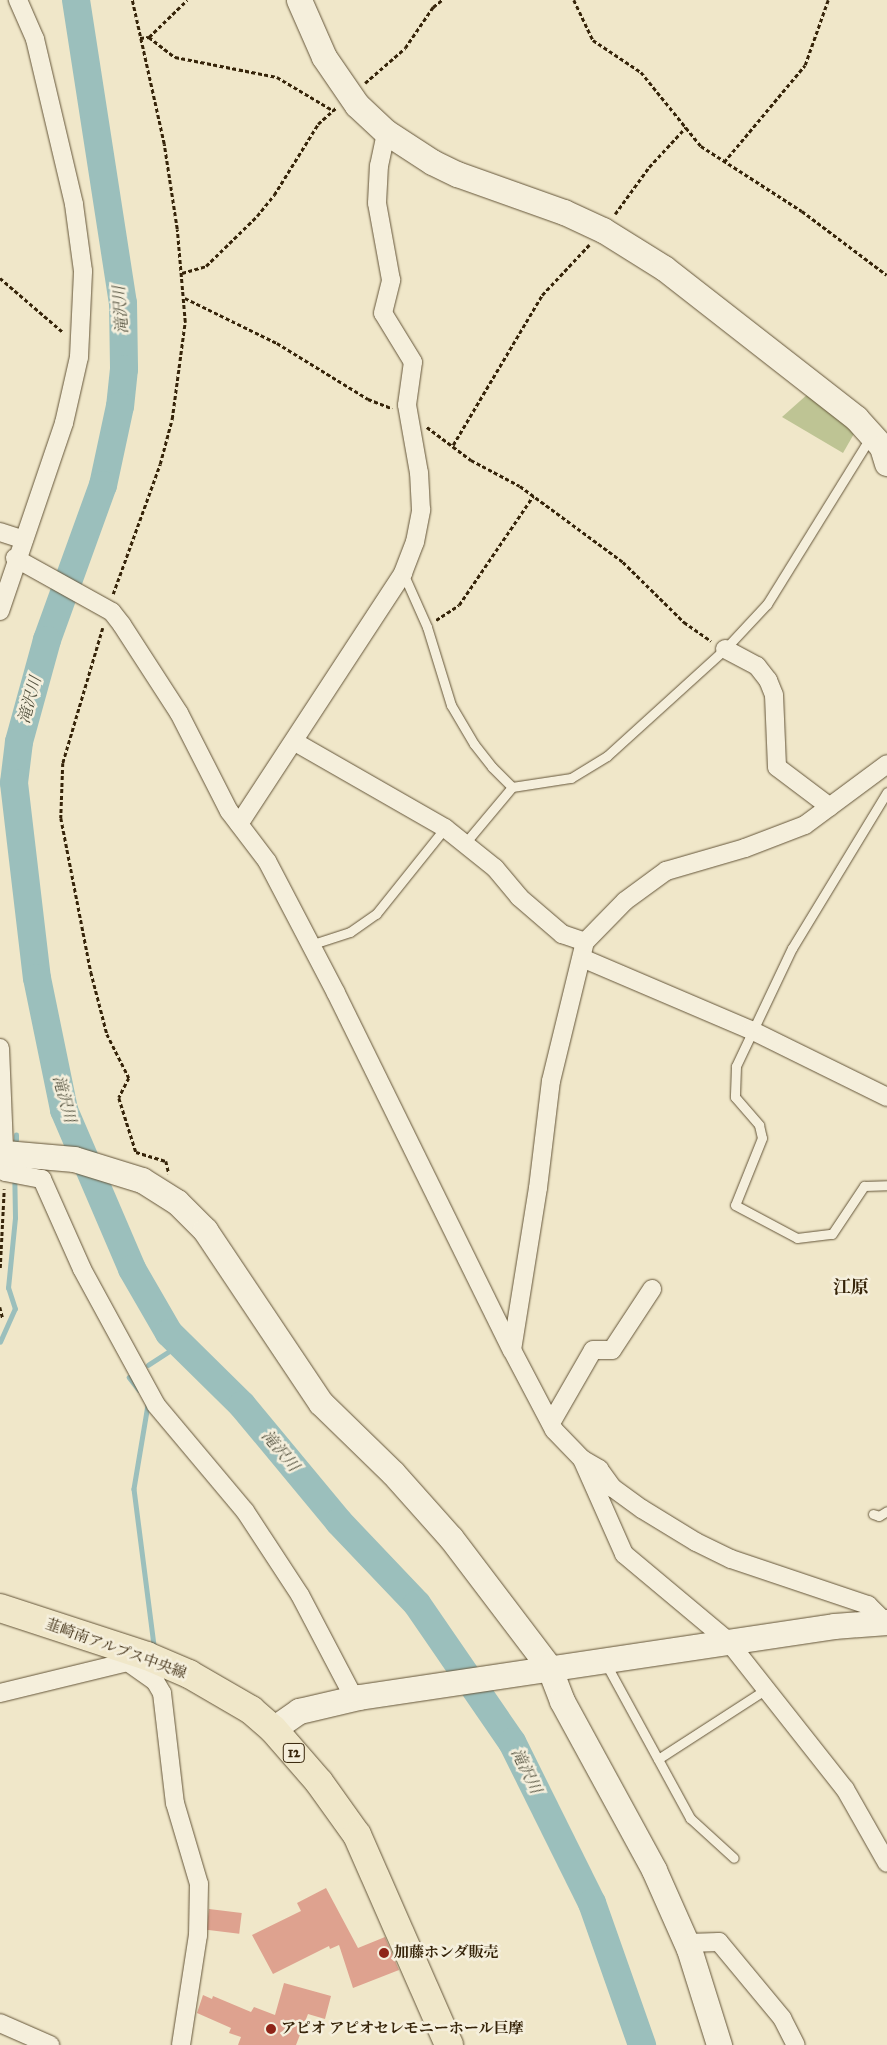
<!DOCTYPE html>
<meta charset="utf-8">
<style>
body{margin:0}
#map{position:relative;width:887px;height:2045px;overflow:hidden;background:#f0e7c9;font-family:"IM FELL Great Primer","Noto Serif JP",serif}
div>[style]{position:absolute}
[style*='--x']{left:calc(var(--x)*1px);top:calc(var(--y)*1px);width:calc(var(--w)*1px);rotate:calc(var(--a)*1deg)}
.green>*{inset:0;background:#bec494}
.stream>*{height:4.5px;margin:-2.25px;padding:0 2.25px;transform-origin:2.25px;border-radius:2.25px;background:#9bbfbc}
.river>*{height:28px;margin:-14px;padding:0 14px;transform-origin:14px;border-radius:14px;background:#9bbfbc}
.building>*{inset:0;background:#dea28f;transform-origin:0 0}
.path>*{height:2.5px;margin-top:-1.25px;transform-origin:0;background:repeating-linear-gradient(90deg,#362409 0 4px,transparent 0 6.5px)}
.roads{filter:drop-shadow(0 0 1px #645539) drop-shadow(0 0 1px #645539)}
.lane>*{height:9px;margin:-4.5px;padding:0 4.5px;transform-origin:4.5px;border-radius:4.5px;background:#f5efdc}
.street>*{height:18px;margin:-9px;padding:0 9px;transform-origin:9px;border-radius:9px;background:#f5efdc}
.secondary>*{height:25px;margin:-12.5px;padding:0 12.5px;transform-origin:12.5px;border-radius:12.5px;background:#f5efdc}
.primary>*{height:28px;margin:-14px;padding:0 14px;transform-origin:14px;border-radius:14px;background:#f0e7c9}
.dots>*{width:14px;height:14px;translate:-50% -50%;box-sizing:border-box;border:2px solid #f5efdc;border-radius:50%}
span{translate:-50% -50%;white-space:nowrap;text-align:center;line-height:1.15;-webkit-text-stroke:5px #f5efdc;paint-order:stroke}
.shield-label span{padding:1px 4px;background:#f5efdc;border:1px solid;border-radius:4px;-webkit-text-stroke-width:0}
.shield-label{font-size:14px;color:#362409;font-weight:700}
.street-label{font-size:15px;color:#362409}
.poi-label{font-size:15px;color:#362409;font-weight:700}
.left{translate:0 -50%;text-align:left}
.water-label{font-size:16px;color:#54523f;font-style:italic}
.quarter-label{font-size:18px;color:#362409;font-weight:700}
</style>
<div id="map">
<div class="green">
<i style="clip-path:polygon(809px 393px,855px 432px,843px 453px,782px 417px)"></i>
</div>
<div class="stream">
<i style="--x:16;--y:1140;--w:5;--a:-90"></i>
<i style="--x:0;--y:1342;--w:36;--a:-66"></i>
<i style="--x:15;--y:1309;--w:22;--a:-108"></i>
<i style="--x:8;--y:1288;--w:70;--a:-84.3"></i>
<i style="--x:15;--y:1218;--w:39;--a:-91"></i>
<i style="--x:148;--y:1365;--w:38;--a:-33"></i>
<i style="--x:129;--y:1377;--w:16;--a:52"></i>
<i style="--x:148;--y:1405;--w:85;--a:99.5"></i>
<i style="--x:134;--y:1489;--w:157;--a:82.7"></i>
</div>
<div class="river">
<i style="--x:76;--y:0;--w:307;--a:81.2"></i>
<i style="--x:123;--y:303;--w:66;--a:89.1"></i>
<i style="--x:124;--y:369;--w:37;--a:96"></i>
<i style="--x:120;--y:406;--w:81;--a:102.1"></i>
<i style="--x:103;--y:485;--w:165;--a:109.9"></i>
<i style="--x:47;--y:640;--w:106;--a:105.4"></i>
<i style="--x:19;--y:742;--w:41;--a:97"></i>
<i style="--x:14;--y:783;--w:196;--a:83.3"></i>
<i style="--x:37;--y:978;--w:135;--a:78.4"></i>
<i style="--x:64;--y:1110;--w:173;--a:66.8"></i>
<i style="--x:132;--y:1269;--w:74;--a:60"></i>
<i style="--x:169;--y:1333;--w:103;--a:44.6"></i>
<i style="--x:242;--y:1405;--w:152;--a:50.3"></i>
<i style="--x:339;--y:1522;--w:113;--a:46.4"></i>
<i style="--x:417;--y:1604;--w:168;--a:55.5"></i>
<i style="--x:512;--y:1742;--w:180;--a:63.6"></i>
<i style="--x:592;--y:1903;--w:151;--a:70.6"></i>
</div>
<div class="building">
<i style="clip-path:polygon(326px 1888px,358px 1948px,385px 1937px,399px 1970px,353px 1988px,339px 1945px,330px 1949px,329px 1946px,273px 1974px,252px 1935px,301px 1911px,297px 1903px)"></i>
<i style="left:209px;top:1909px;width:33px;height:21px;rotate:7deg"></i>
<i style="clip-path:polygon(284px 1983px,331px 1996px,325px 2019px,308px 2014px,296px 2045px,238px 2045px,241px 2037px,229px 2033px,231px 2028px,197px 2013px,203px 1995px,212px 1999px,213px 1996px,251px 2012px,254px 2007px,275px 2015px)"></i>
</div>
<div class="path">
<i style="--x:574;--y:0;--w:44;--a:64.6"></i>
<i style="--x:593;--y:40;--w:58;--a:33.7"></i>
<i style="--x:641;--y:72;--w:95;--a:51"></i>
<i style="--x:701;--y:146;--w:120;--a:32.8"></i>
<i style="--x:802;--y:211;--w:106;--a:37"></i>
<i style="--x:149;--y:37;--w:53;--a:-44.2"></i>
<i style="--x:140;--y:38;--w:9;--a:-6"></i>
<i style="--x:149;--y:37;--w:33;--a:38"></i>
<i style="--x:175;--y:57;--w:104;--a:11.1"></i>
<i style="--x:277;--y:77;--w:66;--a:30.8"></i>
<i style="--x:365;--y:83;--w:53;--a:-41.2"></i>
<i style="--x:405;--y:48;--w:50;--a:-55.7"></i>
<i style="--x:433;--y:7;--w:11;--a:-38"></i>
<i style="--x:724;--y:162;--w:126;--a:-50.1"></i>
<i style="--x:805;--y:65;--w:69;--a:-70.5"></i>
<i style="--x:615;--y:214;--w:58;--a:-54.1"></i>
<i style="--x:649;--y:167;--w:54;--a:-47.2"></i>
<i style="--x:182;--y:273;--w:25;--a:-16"></i>
<i style="--x:206;--y:266;--w:71;--a:-44.4"></i>
<i style="--x:257;--y:216;--w:27;--a:-51"></i>
<i style="--x:274;--y:195;--w:84;--a:-58.2"></i>
<i style="--x:318;--y:124;--w:24;--a:-42"></i>
<i style="--x:0;--y:278;--w:84;--a:40.7"></i>
<i style="--x:185;--y:298;--w:102;--a:26.1"></i>
<i style="--x:277;--y:343;--w:107;--a:31.6"></i>
<i style="--x:368;--y:399;--w:26;--a:21"></i>
<i style="--x:427;--y:427;--w:55;--a:36.9"></i>
<i style="--x:471;--y:460;--w:55;--a:28"></i>
<i style="--x:520;--y:486;--w:128;--a:36.4"></i>
<i style="--x:623;--y:562;--w:86;--a:44.5"></i>
<i style="--x:684;--y:622;--w:33;--a:35"></i>
<i style="--x:453;--y:445;--w:174;--a:-59.3"></i>
<i style="--x:542;--y:295;--w:69;--a:-46.8"></i>
<i style="--x:113;--y:594;--w:138;--a:-70.1"></i>
<i style="--x:160;--y:464;--w:47;--a:-75.1"></i>
<i style="--x:172;--y:419;--w:98;--a:-82.4"></i>
<i style="--x:185;--y:322;--w:93;--a:-94.9"></i>
<i style="--x:177;--y:229;--w:86;--a:-98.7"></i>
<i style="--x:164;--y:144;--w:148;--a:-102.5"></i>
<i style="--x:436;--y:620;--w:27;--a:-33"></i>
<i style="--x:459;--y:605;--w:132;--a:-55.8"></i>
<i style="--x:103;--y:628;--w:141;--a:106.5"></i>
<i style="--x:63;--y:763;--w:55;--a:92.1"></i>
<i style="--x:61;--y:818;--w:157;--a:79"></i>
<i style="--x:91;--y:972;--w:64;--a:75.5"></i>
<i style="--x:107;--y:1034;--w:49;--a:63.4"></i>
<i style="--x:129;--y:1078;--w:22;--a:117"></i>
<i style="--x:119;--y:1098;--w:57;--a:72.5"></i>
<i style="--x:136;--y:1152;--w:31;--a:17"></i>
<i style="--x:166;--y:1161;--w:13;--a:77"></i>
<i style="--x:0;--y:1268;--w:79;--a:-87.1"></i>
<i style="--x:0;--y:1307;--w:12;--a:76"></i>
</div>
<div class="roads">
<div class="lane">
<i style="--x:403;--y:573;--w:59;--a:66"></i>
<i style="--x:427;--y:627;--w:82;--a:72.9"></i>
<i style="--x:451;--y:705;--w:45;--a:59.5"></i>
<i style="--x:474;--y:744;--w:29;--a:52"></i>
<i style="--x:492;--y:767;--w:28;--a:45"></i>
<i style="--x:512;--y:787;--w:60;--a:-8.7"></i>
<i style="--x:571;--y:778;--w:42;--a:-31.4"></i>
<i style="--x:607;--y:756;--w:159;--a:-42.2"></i>
<i style="--x:725;--y:649;--w:62;--a:-47"></i>
<i style="--x:767;--y:604;--w:198;--a:-58.2"></i>
<i style="--x:887;--y:792;--w:183;--a:121.3"></i>
<i style="--x:792;--y:948;--w:131;--a:115.4"></i>
<i style="--x:736;--y:1066;--w:31;--a:92"></i>
<i style="--x:735;--y:1097;--w:37;--a:49"></i>
<i style="--x:759;--y:1125;--w:13;--a:77"></i>
<i style="--x:762;--y:1138;--w:72;--a:111.9"></i>
<i style="--x:735;--y:1205;--w:70;--a:28"></i>
<i style="--x:797;--y:1238;--w:35;--a:-7"></i>
<i style="--x:832;--y:1234;--w:58;--a:-56.3"></i>
<i style="--x:864;--y:1186;--w:23;--a:-2"></i>
<i style="--x:466;--y:842;--w:72;--a:-50.1"></i>
<i style="--x:310;--y:945;--w:42;--a:-18"></i>
<i style="--x:350;--y:932;--w:32;--a:-35"></i>
<i style="--x:376;--y:914;--w:110;--a:-51.3"></i>
<i style="--x:873;--y:1514;--w:6;--a:18"></i>
<i style="--x:879;--y:1516;--w:9;--a:-32"></i>
<i style="--x:605;--y:1662;--w:178;--a:61.4"></i>
<i style="--x:690;--y:1818;--w:59;--a:42.3"></i>
<i style="--x:658;--y:1759;--w:129;--a:-32.9"></i>
</div>
<div class="street">
<i style="--x:0;--y:532;--w:25;--a:18"></i>
<i style="--x:15;--y:558;--w:111;--a:29.1"></i>
<i style="--x:112;--y:612;--w:16;--a:52"></i>
<i style="--x:122;--y:625;--w:105;--a:57.1"></i>
<i style="--x:179;--y:713;--w:110;--a:63"></i>
<i style="--x:229;--y:811;--w:63;--a:52.8"></i>
<i style="--x:267;--y:861;--w:149;--a:62.4"></i>
<i style="--x:336;--y:993;--w:398;--a:63.8"></i>
<i style="--x:512;--y:1350;--w:90;--a:62.3"></i>
<i style="--x:554;--y:1430;--w:40;--a:46"></i>
<i style="--x:582;--y:1459;--w:104;--a:66.1"></i>
<i style="--x:624;--y:1554;--w:136;--a:39.9"></i>
<i style="--x:728;--y:1641;--w:189;--a:51.7"></i>
<i style="--x:845;--y:1789;--w:85;--a:60.4"></i>
<i style="--x:0;--y:611;--w:199;--a:-71.2"></i>
<i style="--x:64;--y:423;--w:68;--a:-77.2"></i>
<i style="--x:79;--y:357;--w:86;--a:-87.3"></i>
<i style="--x:83;--y:271;--w:68;--a:-97.7"></i>
<i style="--x:74;--y:204;--w:170;--a:-103.3"></i>
<i style="--x:35;--y:39;--w:43;--a:-113.6"></i>
<i style="--x:725;--y:649;--w:36;--a:28"></i>
<i style="--x:757;--y:666;--w:18;--a:52"></i>
<i style="--x:768;--y:680;--w:16;--a:68"></i>
<i style="--x:774;--y:695;--w:72;--a:87.6"></i>
<i style="--x:777;--y:767;--w:66;--a:37"></i>
<i style="--x:295;--y:742;--w:173;--a:29.8"></i>
<i style="--x:445;--y:828;--w:64;--a:38.7"></i>
<i style="--x:495;--y:868;--w:38;--a:50"></i>
<i style="--x:519;--y:897;--w:57;--a:40.7"></i>
<i style="--x:562;--y:934;--w:24;--a:19"></i>
<i style="--x:239;--y:824;--w:300;--a:-56.8"></i>
<i style="--x:403;--y:573;--w:33;--a:-69"></i>
<i style="--x:415;--y:542;--w:33;--a:-79"></i>
<i style="--x:421;--y:510;--w:37;--a:-93"></i>
<i style="--x:419;--y:473;--w:69;--a:-100"></i>
<i style="--x:407;--y:405;--w:43;--a:-82.1"></i>
<i style="--x:413;--y:362;--w:57;--a:-121.5"></i>
<i style="--x:383;--y:313;--w:34;--a:-76"></i>
<i style="--x:391;--y:280;--w:78;--a:-100.3"></i>
<i style="--x:377;--y:203;--w:37;--a:-87"></i>
<i style="--x:379;--y:166;--w:35;--a:-78"></i>
<i style="--x:582;--y:958;--w:184;--a:23.1"></i>
<i style="--x:751;--y:1030;--w:152;--a:26.2"></i>
<i style="--x:0;--y:1048;--w:124;--a:87.7"></i>
<i style="--x:5;--y:1172;--w:38;--a:11"></i>
<i style="--x:42;--y:1179;--w:98;--a:66"></i>
<i style="--x:82;--y:1269;--w:155;--a:61.4"></i>
<i style="--x:156;--y:1405;--w:138;--a:50"></i>
<i style="--x:245;--y:1511;--w:100;--a:56.8"></i>
<i style="--x:300;--y:1595;--w:116;--a:62.3"></i>
<i style="--x:512;--y:1350;--w:164;--a:-80.9"></i>
<i style="--x:538;--y:1188;--w:108;--a:-83.1"></i>
<i style="--x:551;--y:1081;--w:143;--a:-76.3"></i>
<i style="--x:585;--y:942;--w:57;--a:-45.7"></i>
<i style="--x:625;--y:901;--w:51;--a:-36.2"></i>
<i style="--x:666;--y:871;--w:82;--a:-16.2"></i>
<i style="--x:745;--y:848;--w:64;--a:-21"></i>
<i style="--x:805;--y:825;--w:102;--a:-36.6"></i>
<i style="--x:551;--y:1423;--w:84;--a:-60.1"></i>
<i style="--x:593;--y:1350;--w:19;--a:0"></i>
<i style="--x:612;--y:1350;--w:73;--a:-56.7"></i>
<i style="--x:582;--y:1459;--w:20;--a:30"></i>
<i style="--x:599;--y:1469;--w:24;--a:54"></i>
<i style="--x:613;--y:1488;--w:36;--a:36"></i>
<i style="--x:642;--y:1509;--w:63;--a:31.4"></i>
<i style="--x:696;--y:1542;--w:39;--a:26"></i>
<i style="--x:731;--y:1559;--w:145;--a:18.6"></i>
<i style="--x:868;--y:1605;--w:24;--a:45"></i>
<i style="--x:129;--y:1663;--w:32;--a:35"></i>
<i style="--x:155;--y:1681;--w:14;--a:60"></i>
<i style="--x:162;--y:1693;--w:111;--a:83.3"></i>
<i style="--x:175;--y:1803;--w:84;--a:73.5"></i>
<i style="--x:199;--y:1884;--w:51;--a:91.1"></i>
<i style="--x:198;--y:1935;--w:111;--a:98.8"></i>
<i style="--x:0;--y:1693;--w:144;--a:-13.7"></i>
<i style="--x:687;--y:1943;--w:32;--a:-2"></i>
<i style="--x:719;--y:1942;--w:99;--a:50.3"></i>
<i style="--x:782;--y:2018;--w:30;--a:63"></i>
<i style="--x:0;--y:2023;--w:55;--a:23.7"></i>
</div>
<div class="secondary">
<i style="--x:299;--y:0;--w:62;--a:66.3"></i>
<i style="--x:324;--y:57;--w:58;--a:55.5"></i>
<i style="--x:357;--y:105;--w:40;--a:43"></i>
<i style="--x:386;--y:132;--w:55;--a:33.1"></i>
<i style="--x:432;--y:162;--w:28;--a:26"></i>
<i style="--x:457;--y:174;--w:114;--a:19.6"></i>
<i style="--x:564;--y:212;--w:43;--a:24.8"></i>
<i style="--x:603;--y:230;--w:72;--a:31.9"></i>
<i style="--x:664;--y:268;--w:244;--a:38"></i>
<i style="--x:856;--y:418;--w:39;--a:48"></i>
<i style="--x:882;--y:447;--w:17;--a:73"></i>
<i style="--x:5;--y:1153;--w:69;--a:5"></i>
<i style="--x:74;--y:1159;--w:71;--a:17.2"></i>
<i style="--x:142;--y:1180;--w:41;--a:32.2"></i>
<i style="--x:177;--y:1202;--w:40;--a:45"></i>
<i style="--x:205;--y:1230;--w:208;--a:56.2"></i>
<i style="--x:321;--y:1403;--w:100;--a:44.2"></i>
<i style="--x:393;--y:1473;--w:87;--a:48.3"></i>
<i style="--x:451;--y:1538;--w:162;--a:52.8"></i>
<i style="--x:549;--y:1667;--w:36;--a:69"></i>
<i style="--x:562;--y:1701;--w:192;--a:61.4"></i>
<i style="--x:654;--y:1870;--w:86;--a:66.1"></i>
<i style="--x:689;--y:1949;--w:101;--a:72.6"></i>
<i style="--x:273;--y:1729;--w:32;--a:-35"></i>
<i style="--x:299;--y:1711;--w:62;--a:-13.1"></i>
<i style="--x:359;--y:1697;--w:480;--a:-8.5"></i>
<i style="--x:834;--y:1626;--w:53;--a:-4.3"></i>
</div>
<div class="primary">
<i style="--x:0;--y:1608;--w:155;--a:18.1"></i>
<i style="--x:147;--y:1656;--w:46;--a:23.2"></i>
<i style="--x:189;--y:1674;--w:72;--a:30.1"></i>
<i style="--x:251;--y:1710;--w:29;--a:41"></i>
<i style="--x:273;--y:1729;--w:70;--a:49"></i>
<i style="--x:319;--y:1782;--w:65;--a:54.4"></i>
<i style="--x:357;--y:1835;--w:229;--a:66.3"></i>
</div>
</div>
<div class="dots">
<i style="left:384px;top:1953px;background:#8f2418"></i>
<i style="left:271px;top:2029px;background:#8f2418"></i>
</div>
<div class="shield-label">
<span style="left:294px;top:1753px">12</span>
</div>
<div class="street-label">
<span style="left:116px;top:1649px;rotate:20deg">韮崎南アルプス中央線</span>
</div>
<div class="poi-label">
<span class="left" style="left:394px;top:1953px">加藤ホンダ販売</span>
<span class="left" style="left:281px;top:2029px">アピオ アピオセレモニーホール巨摩</span>
</div>
<div class="water-label">
<span style="left:121px;top:310px;rotate:-94deg">滝沢川</span>
<span style="left:30px;top:700px;rotate:-75deg">滝沢川</span>
<span style="left:64px;top:1099px;rotate:75deg">滝沢川</span>
<span style="left:280px;top:1451px;rotate:50deg">滝沢川</span>
<span style="left:526px;top:1771px;rotate:64deg">滝沢川</span>
</div>
<div class="quarter-label">
<span style="left:851px;top:1287px">江原</span>
</div>
</div>
